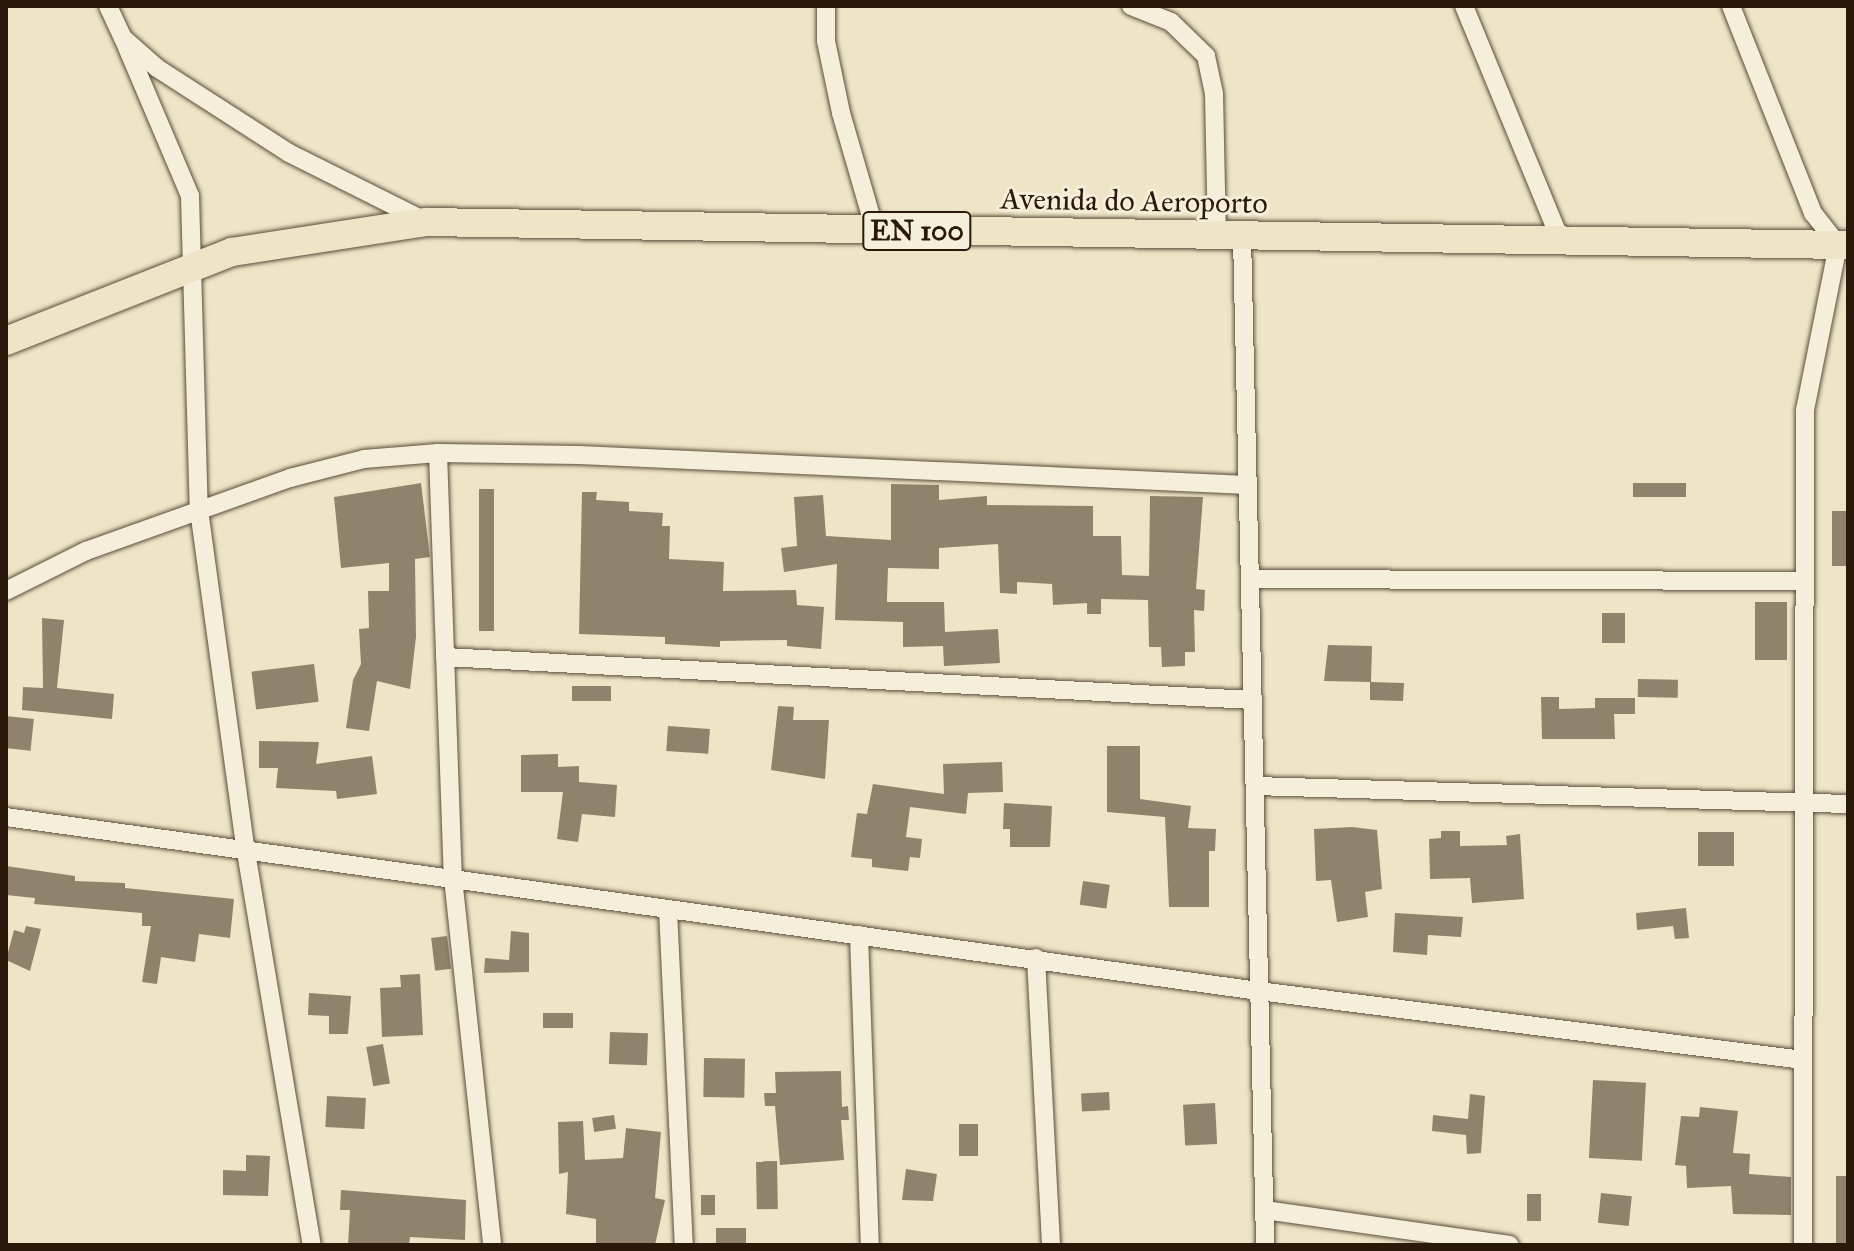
<!DOCTYPE html>
<style>
body{margin:0}
#map{position:relative;width:1854px;height:1251px;overflow:hidden;background:#eee5c6;font-family:"IM FELL Great Primer",serif}
div>[style]{position:absolute}
[style*='--x']{left:calc(var(--x)*1px);top:calc(var(--y)*1px);width:calc(var(--w)*1px);rotate:calc(var(--a)*1deg)}
.building>*{inset:0;background:#90836c;transform-origin:0 0}
.roads{filter:drop-shadow(0 0 2px #5b4c3a) drop-shadow(0 0 2px #5b4c3a)}
.minor>*{height:18px;margin:-9px;padding:0 9px;transform-origin:9px;border-radius:9px;background:#f4eeda}
.primary>*{height:28px;margin:-14px;padding:0 14px;transform-origin:14px;border-radius:14px;background:#eee5c6}
span{translate:-50% -50%;white-space:nowrap;text-align:center;line-height:1.15;-webkit-text-stroke:6px #f4eeda;paint-order:stroke}
.shield-label span{padding:2px 6px;background:#f4eeda;border:2px solid;border-radius:6px;-webkit-text-stroke-width:0}
.shield-label{font-size:28px;color:#2a190b;font-weight:700}
.street-label{font-size:30px;color:#2a190b}
.frame{position:absolute;inset:0;border:8px solid #2a190b;pointer-events:none}
</style>
<div id="map">
<div class="building">
<i style="clip-path:polygon(421px 483px,430px 557px,415px 559px,416px 637px,410px 689px,377px 681px,369px 731px,346px 728px,353px 680px,361px 664px,359px 629px,369px 628px,368px 591px,389px 591px,389px 563px,341px 568px,334px 497px)"></i>
<i style="left:1686px;top:483px;width:14px;height:53px;rotate:90deg"></i>
<i style="clip-path:polygon(891px 484px,939px 485px,939px 500px,987px 496px,987px 505px,1093px 506px,1093px 536px,1121px 536px,1122px 575px,1149px 576px,1150px 496px,1203px 497px,1196px 589px,1205px 590px,1204px 611px,1194px 610px,1195px 652px,1185px 652px,1185px 666px,1162px 667px,1161px 647px,1149px 647px,1148px 600px,1101px 599px,1101px 614px,1087px 614px,1087px 603px,1053px 605px,1052px 584px,1017px 582px,1017px 594px,1000px 593px,998px 544px,939px 548px,939px 569px,888px 568px,887px 598px,887px 602px,944px 602px,945px 632px,998px 629px,1000px 663px,944px 666px,943px 646px,903px 647px,903px 622px,835px 620px,837px 564px,784px 572px,781px 548px,797px 546px,794px 497px,823px 495px,826px 536px,891px 540px)"></i>
<i style="left:494px;top:489px;width:142px;height:15px;rotate:90deg"></i>
<i style="clip-path:polygon(582px 492px,597px 492px,596px 500px,629px 502px,629px 511px,663px 513px,662px 526px,670px 526px,669px 559px,724px 562px,723px 591px,796px 590px,797px 605px,824px 607px,821px 649px,787px 646px,787px 640px,720px 641px,720px 647px,665px 644px,665px 637px,579px 634px)"></i>
<i style="left:1832px;top:511px;width:16px;height:55px"></i>
<i style="left:1755px;top:602px;width:32px;height:58px"></i>
<i style="left:1602px;top:613px;width:23px;height:30px"></i>
<i style="clip-path:polygon(42px 618px,64px 620px,57px 688px,114px 694px,112px 719px,22px 710px,23px 687px,43px 688px)"></i>
<i style="clip-path:polygon(1328px 645px,1372px 646px,1371px 682px,1404px 683px,1403px 701px,1370px 700px,1370px 682px,1324px 681px)"></i>
<i style="left:314px;top:664px;width:38px;height:63px;rotate:83deg"></i>
<i style="left:1638px;top:679px;width:40px;height:18px;rotate:1deg"></i>
<i style="left:572px;top:686px;width:39px;height:15px"></i>
<i style="clip-path:polygon(1541px 697px,1559px 697px,1559px 709px,1595px 708px,1595px 698px,1635px 698px,1635px 714px,1614px 714px,1615px 739px,1542px 739px)"></i>
<i style="clip-path:polygon(778px 706px,794px 707px,793px 720px,829px 720px,825px 779px,771px 770px)"></i>
<i style="left:6px;top:716px;width:28px;height:32px;rotate:6deg"></i>
<i style="left:668px;top:726px;width:42px;height:25px;rotate:4deg"></i>
<i style="clip-path:polygon(259px 741px,319px 742px,316px 764px,372px 756px,377px 794px,337px 799px,336px 791px,276px 788px,278px 768px,259px 768px)"></i>
<i style="clip-path:polygon(1107px 746px,1140px 746px,1140px 799px,1191px 806px,1188px 828px,1216px 829px,1215px 851px,1209px 851px,1209px 907px,1169px 907px,1165px 817px,1107px 812px)"></i>
<i style="clip-path:polygon(558px 754px,558px 767px,579px 766px,579px 782px,617px 785px,615px 817px,582px 814px,578px 842px,557px 839px,563px 792px,521px 792px,521px 755px)"></i>
<i style="clip-path:polygon(1002px 762px,1003px 792px,968px 793px,966px 814px,910px 807px,906px 837px,922px 839px,920px 858px,910px 857px,908px 871px,872px 867px,872px 859px,851px 857px,857px 813px,867px 814px,873px 784px,944px 794px,943px 764px)"></i>
<i style="clip-path:polygon(1004px 803px,1052px 806px,1050px 847px,1010px 847px,1010px 829px,1003px 829px)"></i>
<i style="clip-path:polygon(1352px 827px,1377px 830px,1382px 889px,1365px 892px,1368px 917px,1337px 922px,1331px 880px,1316px 881px,1314px 829px)"></i>
<i style="clip-path:polygon(1441px 831px,1460px 831px,1460px 846px,1507px 845px,1506px 836px,1520px 834px,1524px 899px,1472px 903px,1470px 878px,1430px 879px,1429px 839px,1441px 838px)"></i>
<i style="left:1698px;top:832px;width:36px;height:34px"></i>
<i style="clip-path:polygon(6px 866px,75px 876px,75px 881px,125px 883px,125px 888px,234px 899px,230px 938px,199px 934px,195px 962px,161px 957px,157px 984px,142px 982px,151px 926px,142px 926px,142px 913px,34px 904px,35px 898px,6px 895px)"></i>
<i style="left:1083px;top:881px;width:27px;height:24px;rotate:8deg"></i>
<i style="clip-path:polygon(1686px 908px,1689px 938px,1675px 939px,1673px 926px,1637px 930px,1636px 913px)"></i>
<i style="clip-path:polygon(1395px 913px,1463px 917px,1461px 937px,1428px 935px,1427px 955px,1393px 952px)"></i>
<i style="clip-path:polygon(26px 926px,41px 929px,30px 971px,6px 960px,14px 930px,24px 933px)"></i>
<i style="clip-path:polygon(511px 931px,529px 933px,529px 972px,484px 973px,485px 958px,509px 960px)"></i>
<i style="left:447px;top:936px;width:33px;height:16px;rotate:83deg"></i>
<i style="clip-path:polygon(420px 974px,423px 1035px,382px 1037px,380px 988px,401px 987px,400px 975px)"></i>
<i style="clip-path:polygon(309px 993px,351px 996px,348px 1034px,329px 1034px,329px 1016px,308px 1015px)"></i>
<i style="left:543px;top:1013px;width:30px;height:15px"></i>
<i style="left:610px;top:1032px;width:38px;height:32px;rotate:2deg"></i>
<i style="left:383px;top:1044px;width:40px;height:17px;rotate:80deg"></i>
<i style="left:704px;top:1058px;width:41px;height:39px;rotate:1deg"></i>
<i style="clip-path:polygon(841px 1071px,842px 1107px,848px 1106px,849px 1120px,841px 1120px,844px 1160px,780px 1165px,775px 1106px,765px 1106px,764px 1093px,776px 1093px,775px 1072px)"></i>
<i style="left:1593px;top:1080px;width:53px;height:78px;rotate:3deg"></i>
<i style="left:1109px;top:1092px;width:18px;height:28px;rotate:87deg"></i>
<i style="clip-path:polygon(1470px 1094px,1485px 1096px,1481px 1153px,1467px 1154px,1466px 1135px,1432px 1131px,1433px 1115px,1468px 1119px)"></i>
<i style="left:327px;top:1096px;width:39px;height:31px;rotate:3deg"></i>
<i style="left:1215px;top:1103px;width:41px;height:32px;rotate:87deg"></i>
<i style="clip-path:polygon(1700px 1107px,1738px 1111px,1733px 1153px,1750px 1154px,1749px 1174px,1791px 1177px,1791px 1215px,1733px 1214px,1731px 1186px,1687px 1188px,1686px 1166px,1675px 1165px,1681px 1116px,1699px 1117px)"></i>
<i style="left:614px;top:1115px;width:14px;height:22px;rotate:82deg"></i>
<i style="clip-path:polygon(583px 1121px,585px 1160px,623px 1158px,626px 1128px,661px 1132px,655px 1198px,665px 1200px,655px 1245px,596px 1245px,596px 1219px,566px 1214px,568px 1172px,559px 1174px,558px 1122px)"></i>
<i style="left:959px;top:1124px;width:19px;height:32px"></i>
<i style="clip-path:polygon(246px 1155px,270px 1156px,268px 1196px,223px 1195px,223px 1170px,246px 1171px)"></i>
<i style="left:777px;top:1161px;width:48px;height:21px;rotate:89deg"></i>
<i style="clip-path:polygon(906px 1169px,937px 1174px,933px 1201px,902px 1200px)"></i>
<i style="left:1836px;top:1176px;width:12px;height:69px"></i>
<i style="clip-path:polygon(341px 1190px,466px 1200px,465px 1240px,410px 1237px,409px 1245px,348px 1245px,350px 1210px,340px 1210px)"></i>
<i style="left:1601px;top:1193px;width:31px;height:30px;rotate:6deg"></i>
<i style="left:1527px;top:1194px;width:14px;height:27px"></i>
<i style="left:701px;top:1195px;width:14px;height:20px"></i>
<i style="left:716px;top:1228px;width:30px;height:17px"></i>
</div>
<div class="roads">
<div class="minor">
<i style="--x:108;--y:6;--w:35;--a:65"></i>
<i style="--x:123;--y:38;--w:45;--a:41.4"></i>
<i style="--x:157;--y:68;--w:157;--a:32.8"></i>
<i style="--x:289;--y:153;--w:152;--a:26.6"></i>
<i style="--x:826;--y:6;--w:35;--a:90"></i>
<i style="--x:826;--y:41;--w:74;--a:78.2"></i>
<i style="--x:841;--y:113;--w:122;--a:73.8"></i>
<i style="--x:1131;--y:6;--w:43;--a:21.8"></i>
<i style="--x:1171;--y:22;--w:49;--a:44.2"></i>
<i style="--x:1206;--y:56;--w:39;--a:78"></i>
<i style="--x:1214;--y:94;--w:142;--a:88.8"></i>
<i style="--x:1464;--y:6;--w:252;--a:67.6"></i>
<i style="--x:1731;--y:6;--w:223;--a:68.4"></i>
<i style="--x:1813;--y:213;--w:41;--a:52"></i>
<i style="--x:1838;--y:245;--w:168;--a:101.3"></i>
<i style="--x:1805;--y:410;--w:835;--a:90.14"></i>
<i style="--x:123;--y:38;--w:172;--a:67"></i>
<i style="--x:190;--y:196;--w:314;--a:88.4"></i>
<i style="--x:199;--y:510;--w:345;--a:82.2"></i>
<i style="--x:246;--y:852;--w:399;--a:80.5"></i>
<i style="--x:1242;--y:236;--w:1009;--a:88.69"></i>
<i style="--x:438;--y:453;--w:425;--a:88"></i>
<i style="--x:453;--y:878;--w:369;--a:83.9"></i>
<i style="--x:1250;--y:579;--w:553;--a:0.21"></i>
<i style="--x:6;--y:591;--w:89;--a:-26.6"></i>
<i style="--x:86;--y:551;--w:217;--a:-19.7"></i>
<i style="--x:290;--y:478;--w:76;--a:-14.4"></i>
<i style="--x:364;--y:459;--w:74;--a:-4.6"></i>
<i style="--x:438;--y:453;--w:141;--a:0.8"></i>
<i style="--x:579;--y:455;--w:669;--a:2.57"></i>
<i style="--x:445;--y:657;--w:809;--a:3.05"></i>
<i style="--x:1255;--y:786;--w:593;--a:1.74"></i>
<i style="--x:6;--y:817;--w:1265;--a:7.91"></i>
<i style="--x:1259;--y:991;--w:548;--a:7.23"></i>
<i style="--x:668;--y:910;--w:335;--a:87.3"></i>
<i style="--x:859;--y:935;--w:310;--a:88"></i>
<i style="--x:1036;--y:958;--w:287;--a:87"></i>
<i style="--x:1265;--y:1210;--w:247;--a:8.1"></i>
</div>
<div class="primary">
<i style="--x:6;--y:341;--w:243;--a:-21.5"></i>
<i style="--x:232;--y:252;--w:196;--a:-8.8"></i>
<i style="--x:426;--y:222;--w:1422;--a:0.93"></i>
</div>
</div>
<div class="shield-label">
<span style="left:917px;top:231px">EN 100</span>
</div>
<div class="street-label">
<span style="left:1134px;top:201px;rotate:1deg">Avenida do Aeroporto</span>
</div>
<div class="frame"></div>
</div>
